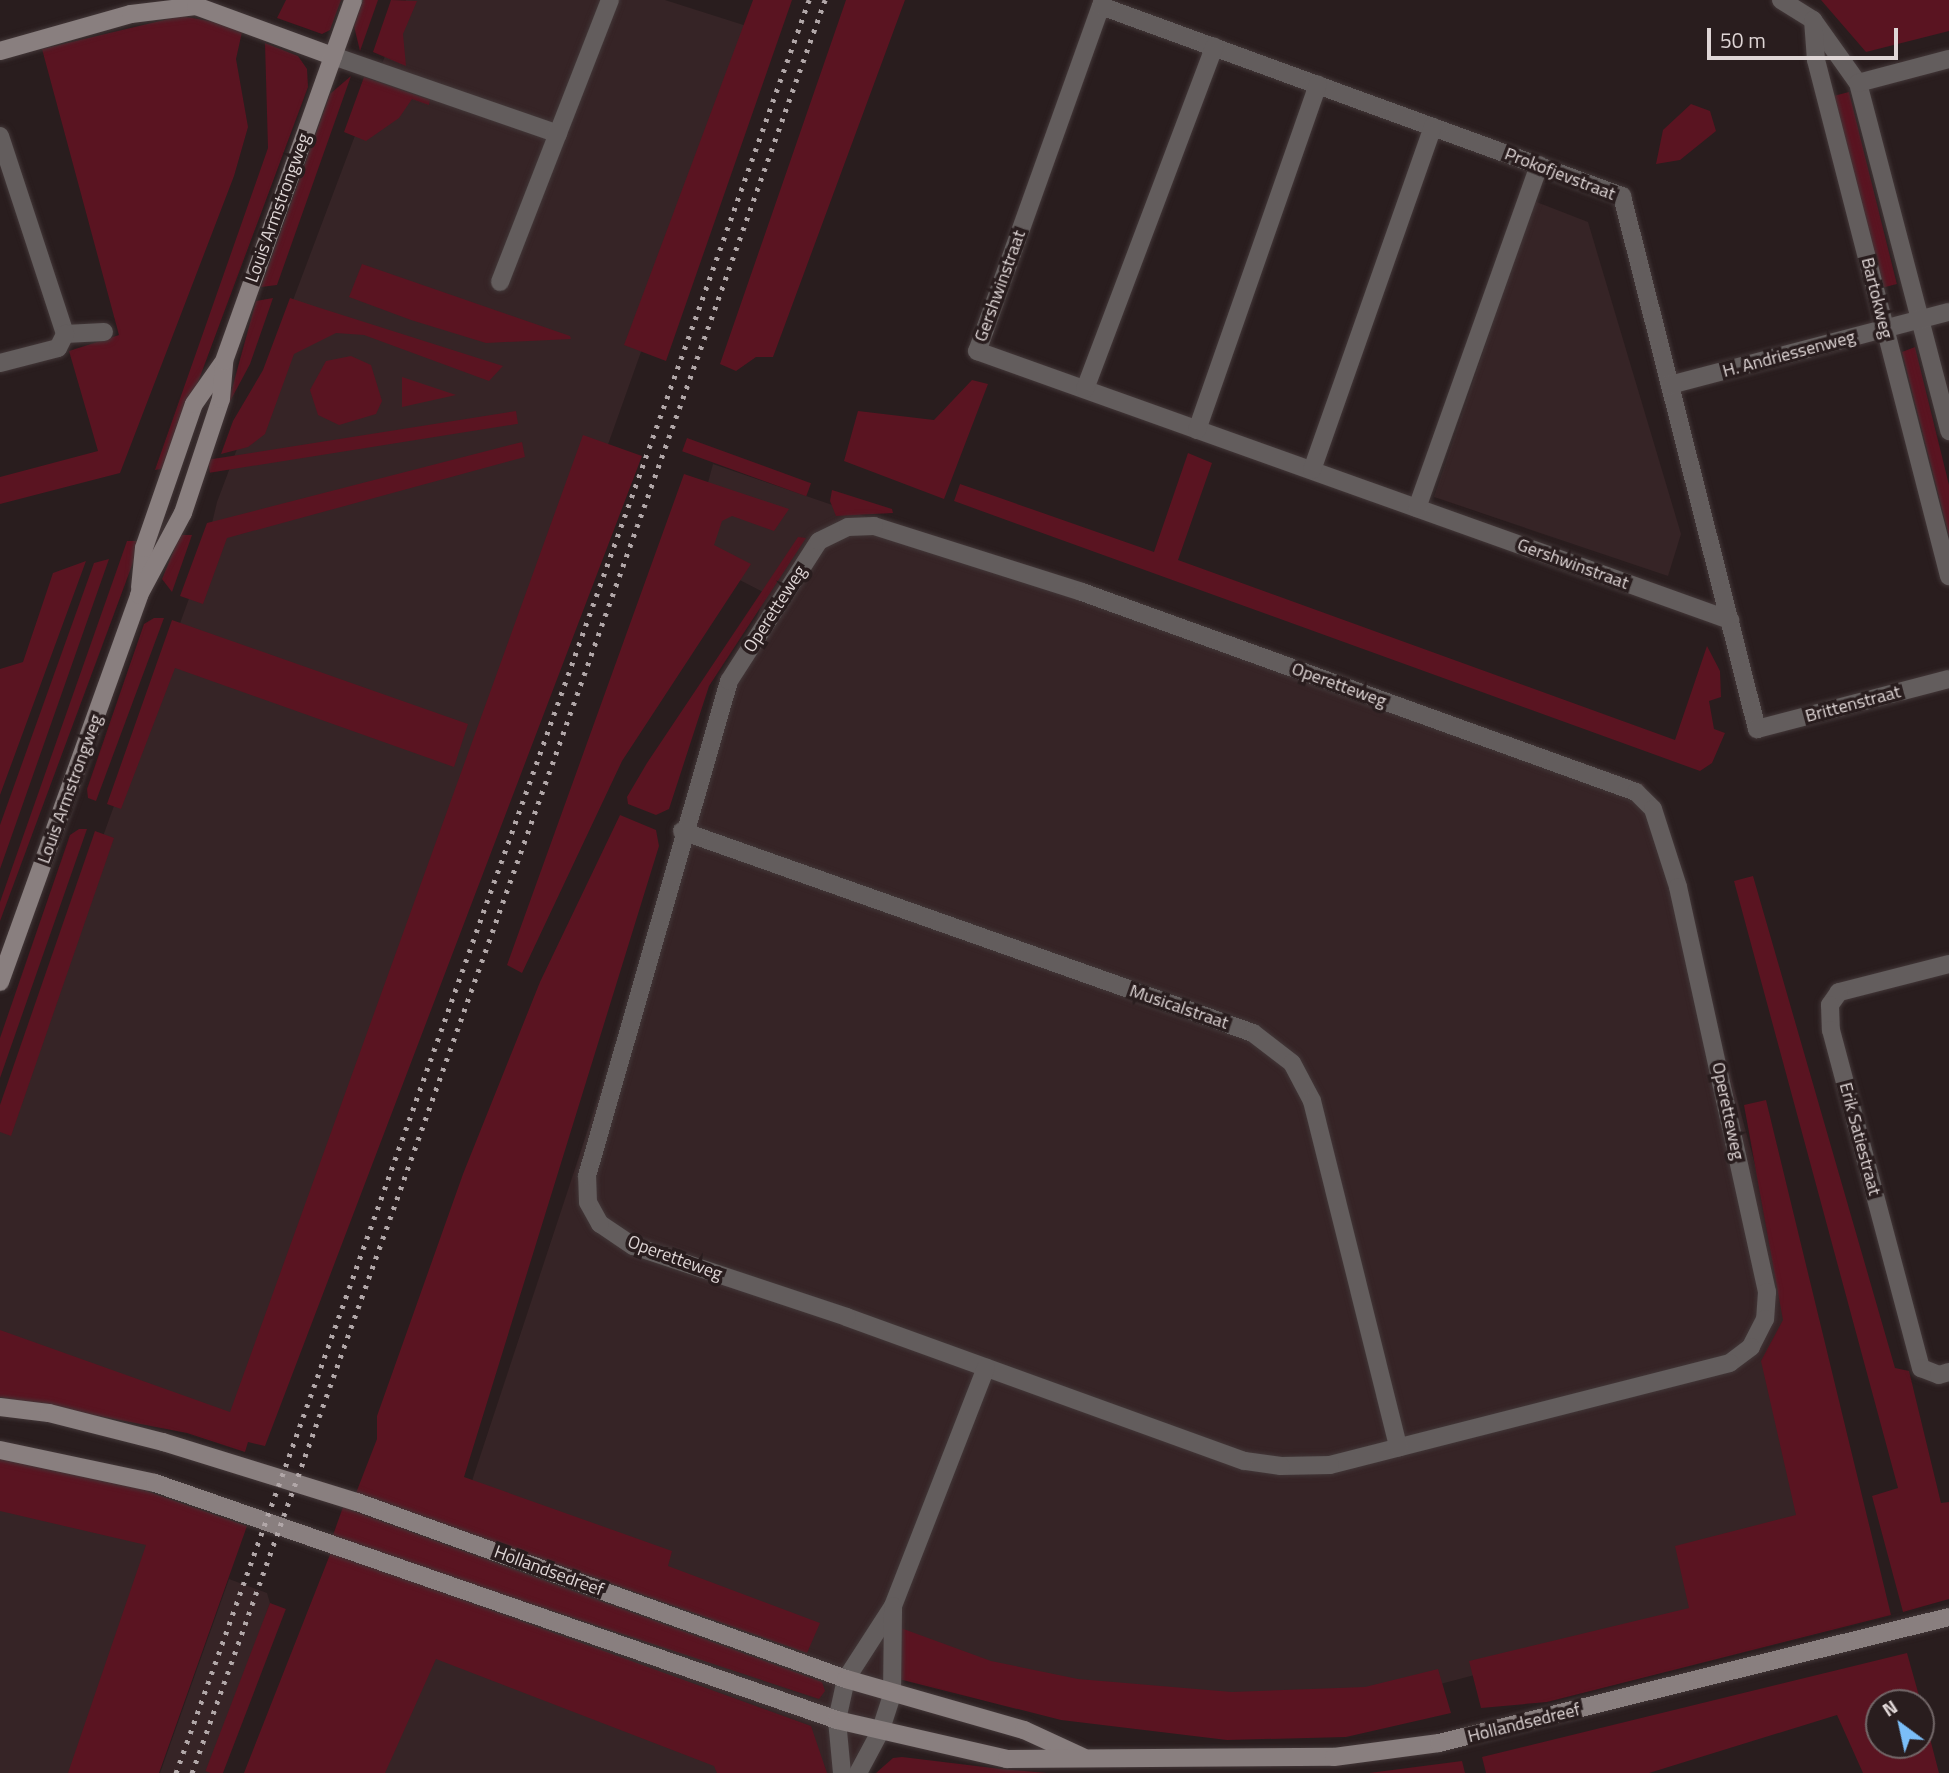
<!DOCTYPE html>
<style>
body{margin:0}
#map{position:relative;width:1949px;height:1773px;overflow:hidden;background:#291d1e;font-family:"Titillium Web",sans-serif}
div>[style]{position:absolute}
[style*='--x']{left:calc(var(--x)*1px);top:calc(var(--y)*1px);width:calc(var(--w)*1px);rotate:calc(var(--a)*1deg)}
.built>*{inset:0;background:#362426}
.green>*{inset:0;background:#5a1421;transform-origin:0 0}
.roads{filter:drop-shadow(0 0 2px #423738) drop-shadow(0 0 2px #423738)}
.street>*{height:18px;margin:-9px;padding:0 9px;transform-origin:9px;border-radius:9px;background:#635d5d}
.secondary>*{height:18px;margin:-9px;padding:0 9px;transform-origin:9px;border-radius:9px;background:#897f7f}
.rail>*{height:5px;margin-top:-2.5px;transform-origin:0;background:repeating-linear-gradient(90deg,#b1a7a8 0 3.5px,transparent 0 10.5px)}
span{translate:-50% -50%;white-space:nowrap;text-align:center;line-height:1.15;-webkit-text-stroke:7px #291d1e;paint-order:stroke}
.street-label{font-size:18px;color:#dfd6d6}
.north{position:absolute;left:1865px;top:1689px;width:70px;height:70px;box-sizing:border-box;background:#291d1e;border:2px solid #726768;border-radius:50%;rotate:327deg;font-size:19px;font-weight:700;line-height:28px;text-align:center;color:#dfd6d6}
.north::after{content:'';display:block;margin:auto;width:24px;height:32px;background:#7bbef8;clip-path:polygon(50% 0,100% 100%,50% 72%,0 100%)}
.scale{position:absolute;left:1707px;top:28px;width:191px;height:32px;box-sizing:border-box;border:4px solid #dfd6d6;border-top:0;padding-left:9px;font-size:21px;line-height:24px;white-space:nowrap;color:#dfd6d6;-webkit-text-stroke:5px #291d1e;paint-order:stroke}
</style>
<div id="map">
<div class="built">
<i style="clip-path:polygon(406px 0,665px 0,756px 29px,257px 1430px,0 1349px,0 1121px,204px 557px,217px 502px)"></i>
<i style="clip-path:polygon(1534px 201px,1588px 222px,1681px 534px,1668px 576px,1434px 497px)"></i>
<i style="clip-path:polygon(713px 464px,1644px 784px,1665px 837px,1867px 1572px,1368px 1703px,1098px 1714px,906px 1665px,847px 1773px,381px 1773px,432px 1632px,462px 1599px,465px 1502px,765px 593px,689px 554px)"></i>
<i style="clip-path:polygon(0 1463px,147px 1545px,74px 1773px,0 1773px)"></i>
<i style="clip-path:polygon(229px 1579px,267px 1593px,270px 1603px,212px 1773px,160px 1773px)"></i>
</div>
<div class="green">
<i style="clip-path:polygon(286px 0,341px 0,330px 30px,322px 34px,277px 18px)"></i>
<i style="clip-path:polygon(363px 0,378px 0,360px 51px,354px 26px)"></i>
<i style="clip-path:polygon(391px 0,417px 1px,403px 34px,406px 66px,373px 52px)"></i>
<i style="clip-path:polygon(753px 0,792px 0,666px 361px,624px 345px)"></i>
<i style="clip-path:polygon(846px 0,905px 0,773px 357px,756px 357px,736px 371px,720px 364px)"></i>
<i style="clip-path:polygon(1821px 0,1949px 0,1949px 31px,1866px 52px)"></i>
<i style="clip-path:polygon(181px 16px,221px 23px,242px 32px,236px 59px,248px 127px,234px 176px,120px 473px,0 504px,0 477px,98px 451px,69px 351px,119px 335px,42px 49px)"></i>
<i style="clip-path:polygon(265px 43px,298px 56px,307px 69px,308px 87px,166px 468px,155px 470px,268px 148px)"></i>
<i style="clip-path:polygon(351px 76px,277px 285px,261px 287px,330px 94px)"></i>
<i style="clip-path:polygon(364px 77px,430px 100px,429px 105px,412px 99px,399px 118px,366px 141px,344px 132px)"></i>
<i style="left:1849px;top:92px;width:198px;height:15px;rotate:76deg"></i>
<i style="clip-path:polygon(1691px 104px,1710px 111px,1716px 131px,1680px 160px,1656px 164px,1663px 130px)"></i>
<i style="clip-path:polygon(362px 264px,570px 336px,571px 339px,486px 343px,411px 320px,349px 297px)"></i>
<i style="clip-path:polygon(273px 298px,250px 364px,227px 407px,256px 301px)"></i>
<i style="clip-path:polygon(290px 298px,317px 307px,503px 366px,489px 381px,364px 335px,336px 333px,294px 354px,265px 434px,248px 447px,221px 454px,233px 421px,263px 370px)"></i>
<i style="clip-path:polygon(1915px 347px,1949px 485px,1949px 536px,1902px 352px)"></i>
<i style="clip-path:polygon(351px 356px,371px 365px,382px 401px,376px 414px,339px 425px,318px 415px,310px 390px,326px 361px)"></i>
<i style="clip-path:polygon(402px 377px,456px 395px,402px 407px)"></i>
<i style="clip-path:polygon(972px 380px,988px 384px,944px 499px,844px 461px,858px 411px,934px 420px)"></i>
<i style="left:516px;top:411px;width:13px;height:312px;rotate:81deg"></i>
<i style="clip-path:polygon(583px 435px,642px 456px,265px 1446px,248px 1442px,245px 1452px,187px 1433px,0 1397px,0 1330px,230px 1412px)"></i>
<i style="left:687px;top:438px;width:132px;height:14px;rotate:20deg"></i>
<i style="clip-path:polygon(522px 442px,525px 457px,227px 538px,203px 604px,180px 596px,207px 523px)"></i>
<i style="clip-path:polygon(1188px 453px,1212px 463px,1178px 560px,1675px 740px,1707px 646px,1720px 671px,1721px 697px,1709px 701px,1714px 729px,1725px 733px,1712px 763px,1700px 771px,954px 501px,960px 484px,1154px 552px)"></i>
<i style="clip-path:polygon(684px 474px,789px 509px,774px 531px,732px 516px,722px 521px,714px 545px,751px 564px,622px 761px,522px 973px,507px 965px)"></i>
<i style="clip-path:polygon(832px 490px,892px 509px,893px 513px,836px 516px,830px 501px)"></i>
<i style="clip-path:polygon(180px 535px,192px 535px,172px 592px,162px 579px)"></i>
<i style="clip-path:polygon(798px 537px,806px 538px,709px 686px,669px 809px,656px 815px,628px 804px,627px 797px,647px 763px)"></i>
<i style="clip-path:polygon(127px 541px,141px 541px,0 921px,0 902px)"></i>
<i style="clip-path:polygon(109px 559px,0 869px,0 825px,94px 563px)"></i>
<i style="clip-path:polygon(86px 561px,0 795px,0 669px,23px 662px,53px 573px)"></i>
<i style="clip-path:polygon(154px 618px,164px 618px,96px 801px,88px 798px,87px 789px,144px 624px)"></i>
<i style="clip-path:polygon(172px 620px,468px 724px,454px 767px,175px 668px,121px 809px,107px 804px)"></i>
<i style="clip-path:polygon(620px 815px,656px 830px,659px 846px,464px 1477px,672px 1551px,668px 1566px,820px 1623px,807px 1653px,356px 1493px,377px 1439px,377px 1416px,463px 1174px,540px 982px)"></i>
<i style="clip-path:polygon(79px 829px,87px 829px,0 1078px,0 1038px,70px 835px)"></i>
<i style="clip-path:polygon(95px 831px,114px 838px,11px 1136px,0 1132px,0 1105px)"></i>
<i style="clip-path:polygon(1753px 876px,1895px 1368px,1909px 1371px,1941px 1503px,1949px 1502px,1949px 1599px,1903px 1612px,1872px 1496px,1898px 1488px,1734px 881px)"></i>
<i style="clip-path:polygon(1766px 1100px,1891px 1615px,1547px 1702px,1481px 1708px,1469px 1661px,1689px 1608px,1675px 1546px,1796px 1515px,1761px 1361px,1783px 1320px,1744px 1105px)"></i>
<i style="clip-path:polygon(0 1458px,138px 1488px,247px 1526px,159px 1773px,68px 1773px,146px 1545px,0 1511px)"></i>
<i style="clip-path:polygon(343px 1507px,822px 1682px,825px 1691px,819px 1699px,332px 1538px)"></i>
<i style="clip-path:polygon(331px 1552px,811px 1726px,827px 1773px,717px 1773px,714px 1766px,436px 1659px,385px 1773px,244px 1773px)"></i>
<i style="left:270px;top:1603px;width:17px;height:180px;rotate:21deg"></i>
<i style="clip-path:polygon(898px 1627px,991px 1661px,1078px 1679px,1232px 1692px,1365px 1687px,1438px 1669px,1451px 1713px,1346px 1737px,1227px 1740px,1061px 1720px,887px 1676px)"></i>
<i style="clip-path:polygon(1907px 1653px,1921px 1703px,1879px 1703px,1879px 1745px,1921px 1745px,1921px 1704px,1939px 1773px,1863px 1773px,1837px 1715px,1649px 1773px,1486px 1773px,1482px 1757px)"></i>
<i style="clip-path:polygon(902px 1757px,1001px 1769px,1047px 1773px,876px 1773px,893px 1758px)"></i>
<i style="clip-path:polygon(1462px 1761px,1465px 1773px,1369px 1773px)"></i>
</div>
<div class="roads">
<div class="street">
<i style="--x:1103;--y:0;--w:373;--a:109.7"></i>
<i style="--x:977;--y:351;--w:800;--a:19.66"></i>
<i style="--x:1781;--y:0;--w:38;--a:32"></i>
<i style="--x:1813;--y:20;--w:77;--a:54.5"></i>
<i style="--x:1858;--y:83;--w:360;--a:75.3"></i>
<i style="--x:1101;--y:6;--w:555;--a:20.04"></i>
<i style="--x:1622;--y:196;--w:550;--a:75.79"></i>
<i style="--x:1757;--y:729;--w:198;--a:-14.6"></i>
<i style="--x:1813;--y:20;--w:40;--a:85.7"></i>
<i style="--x:1816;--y:60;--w:533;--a:75.55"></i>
<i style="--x:333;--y:56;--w:238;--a:19.1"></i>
<i style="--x:1858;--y:83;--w:94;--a:-14.8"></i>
<i style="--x:0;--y:136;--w:208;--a:71.8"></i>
<i style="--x:65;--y:334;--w:39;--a:-3"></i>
<i style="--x:500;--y:282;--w:303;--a:-68.7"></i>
<i style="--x:0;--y:363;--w:60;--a:-14.5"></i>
<i style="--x:58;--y:348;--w:16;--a:-63"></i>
<i style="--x:1670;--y:385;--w:288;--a:-14.7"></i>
<i style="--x:1085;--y:389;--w:366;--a:-69.3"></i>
<i style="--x:1197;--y:430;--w:366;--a:-70.7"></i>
<i style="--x:1312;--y:470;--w:364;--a:-70.6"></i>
<i style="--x:1417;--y:508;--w:364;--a:-70.4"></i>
<i style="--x:874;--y:526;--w:218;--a:17.6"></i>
<i style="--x:1082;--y:592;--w:589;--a:19.85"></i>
<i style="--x:1636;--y:792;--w:24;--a:45"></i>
<i style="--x:1653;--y:809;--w:82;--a:72.2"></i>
<i style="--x:1678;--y:887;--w:415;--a:77.6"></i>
<i style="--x:1767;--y:1292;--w:27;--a:94"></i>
<i style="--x:1765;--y:1319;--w:31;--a:117"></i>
<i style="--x:1751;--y:1347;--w:26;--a:143"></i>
<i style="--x:1730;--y:1363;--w:413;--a:165.7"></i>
<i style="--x:1330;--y:1465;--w:49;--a:178.8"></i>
<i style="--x:1281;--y:1466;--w:37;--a:-172"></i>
<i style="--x:1244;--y:1461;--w:422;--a:-160.1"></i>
<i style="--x:847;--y:1317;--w:225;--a:-161.6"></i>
<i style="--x:633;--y:1246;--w:40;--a:-146"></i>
<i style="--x:600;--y:1224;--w:25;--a:-119"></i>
<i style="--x:588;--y:1202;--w:26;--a:-92"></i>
<i style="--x:587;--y:1176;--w:515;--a:-73.99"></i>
<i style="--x:729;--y:681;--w:166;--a:-57.3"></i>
<i style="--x:819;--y:541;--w:32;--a:-26"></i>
<i style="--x:848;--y:527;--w:26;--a:-2"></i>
<i style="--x:682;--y:831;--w:606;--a:19.48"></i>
<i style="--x:1253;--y:1033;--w:49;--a:37.6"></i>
<i style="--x:1292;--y:1063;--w:43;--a:62.2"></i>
<i style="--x:1312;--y:1101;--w:357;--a:76"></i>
<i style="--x:1949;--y:964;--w:114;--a:165.7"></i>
<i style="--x:1839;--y:992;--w:16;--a:125"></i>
<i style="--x:1830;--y:1005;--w:25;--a:88"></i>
<i style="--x:1831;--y:1030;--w:350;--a:75.1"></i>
<i style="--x:1921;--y:1368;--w:19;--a:21"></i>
<i style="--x:1939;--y:1375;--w:10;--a:-17"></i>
<i style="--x:842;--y:1773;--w:53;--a:-95.4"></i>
<i style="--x:837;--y:1720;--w:42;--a:-77.6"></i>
<i style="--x:846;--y:1679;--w:87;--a:-57.2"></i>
<i style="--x:893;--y:1606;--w:256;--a:-68.7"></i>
<i style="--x:858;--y:1773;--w:47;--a:-61.8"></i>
<i style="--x:880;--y:1732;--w:40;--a:-72"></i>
<i style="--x:892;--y:1694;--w:88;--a:-89.3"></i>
</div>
<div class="secondary">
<i style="--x:0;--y:51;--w:136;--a:-15.8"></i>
<i style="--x:131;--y:14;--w:65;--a:-7"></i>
<i style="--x:196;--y:6;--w:146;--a:20.1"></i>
<i style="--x:140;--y:588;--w:40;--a:-84.3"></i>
<i style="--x:144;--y:548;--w:152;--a:-70.9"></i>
<i style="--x:194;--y:404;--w:49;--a:-55"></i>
<i style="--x:0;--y:982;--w:411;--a:-70.2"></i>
<i style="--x:139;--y:595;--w:93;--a:-61.8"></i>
<i style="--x:183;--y:513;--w:120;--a:-71.6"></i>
<i style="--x:221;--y:399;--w:38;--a:-85"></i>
<i style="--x:224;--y:361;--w:383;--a:-70.3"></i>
<i style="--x:0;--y:1407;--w:49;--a:7"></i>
<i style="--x:49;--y:1413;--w:118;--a:14.3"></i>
<i style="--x:163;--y:1442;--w:203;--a:17.2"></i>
<i style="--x:357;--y:1502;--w:520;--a:19.9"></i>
<i style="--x:846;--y:1679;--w:185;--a:16"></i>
<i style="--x:1024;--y:1730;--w:65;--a:24.6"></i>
<i style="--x:0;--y:1450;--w:158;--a:12"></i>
<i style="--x:155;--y:1483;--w:722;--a:19.16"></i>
<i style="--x:837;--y:1720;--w:174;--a:12.9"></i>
<i style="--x:1007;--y:1759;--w:327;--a:-0.4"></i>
<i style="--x:1334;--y:1757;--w:106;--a:-7.6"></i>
<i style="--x:1439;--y:1743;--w:525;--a:-13.88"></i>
</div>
</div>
<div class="rail">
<i style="--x:176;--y:1773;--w:1883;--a:-70.35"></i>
<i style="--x:192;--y:1773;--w:1883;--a:-70.35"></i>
</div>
<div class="street-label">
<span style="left:1560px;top:174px;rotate:21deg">Prokofjevstraat</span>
<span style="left:278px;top:208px;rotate:-70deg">Louis Armstrongweg</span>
<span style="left:1000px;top:286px;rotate:-70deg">Gershwinstraat</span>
<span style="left:1877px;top:298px;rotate:76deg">Bartokweg</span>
<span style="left:1789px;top:354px;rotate:-15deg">H. Andriessenweg</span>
<span style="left:1573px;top:564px;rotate:20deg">Gershwinstraat</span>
<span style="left:775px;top:609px;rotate:-57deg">Operetteweg</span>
<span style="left:1339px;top:685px;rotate:20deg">Operetteweg</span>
<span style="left:1853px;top:704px;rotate:-15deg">Brittenstraat</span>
<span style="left:70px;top:789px;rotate:-70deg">Louis Armstrongweg</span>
<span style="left:1179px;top:1007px;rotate:19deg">Musicalstraat</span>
<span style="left:1728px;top:1111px;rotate:78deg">Operetteweg</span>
<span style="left:1860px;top:1139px;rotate:75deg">Erik Satiestraat</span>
<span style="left:675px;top:1258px;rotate:20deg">Operetteweg</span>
<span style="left:549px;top:1571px;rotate:20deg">Hollandsedreef</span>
<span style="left:1524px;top:1723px;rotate:-14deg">Hollandsedreef</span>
</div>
<div class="north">N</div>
<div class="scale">50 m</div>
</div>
